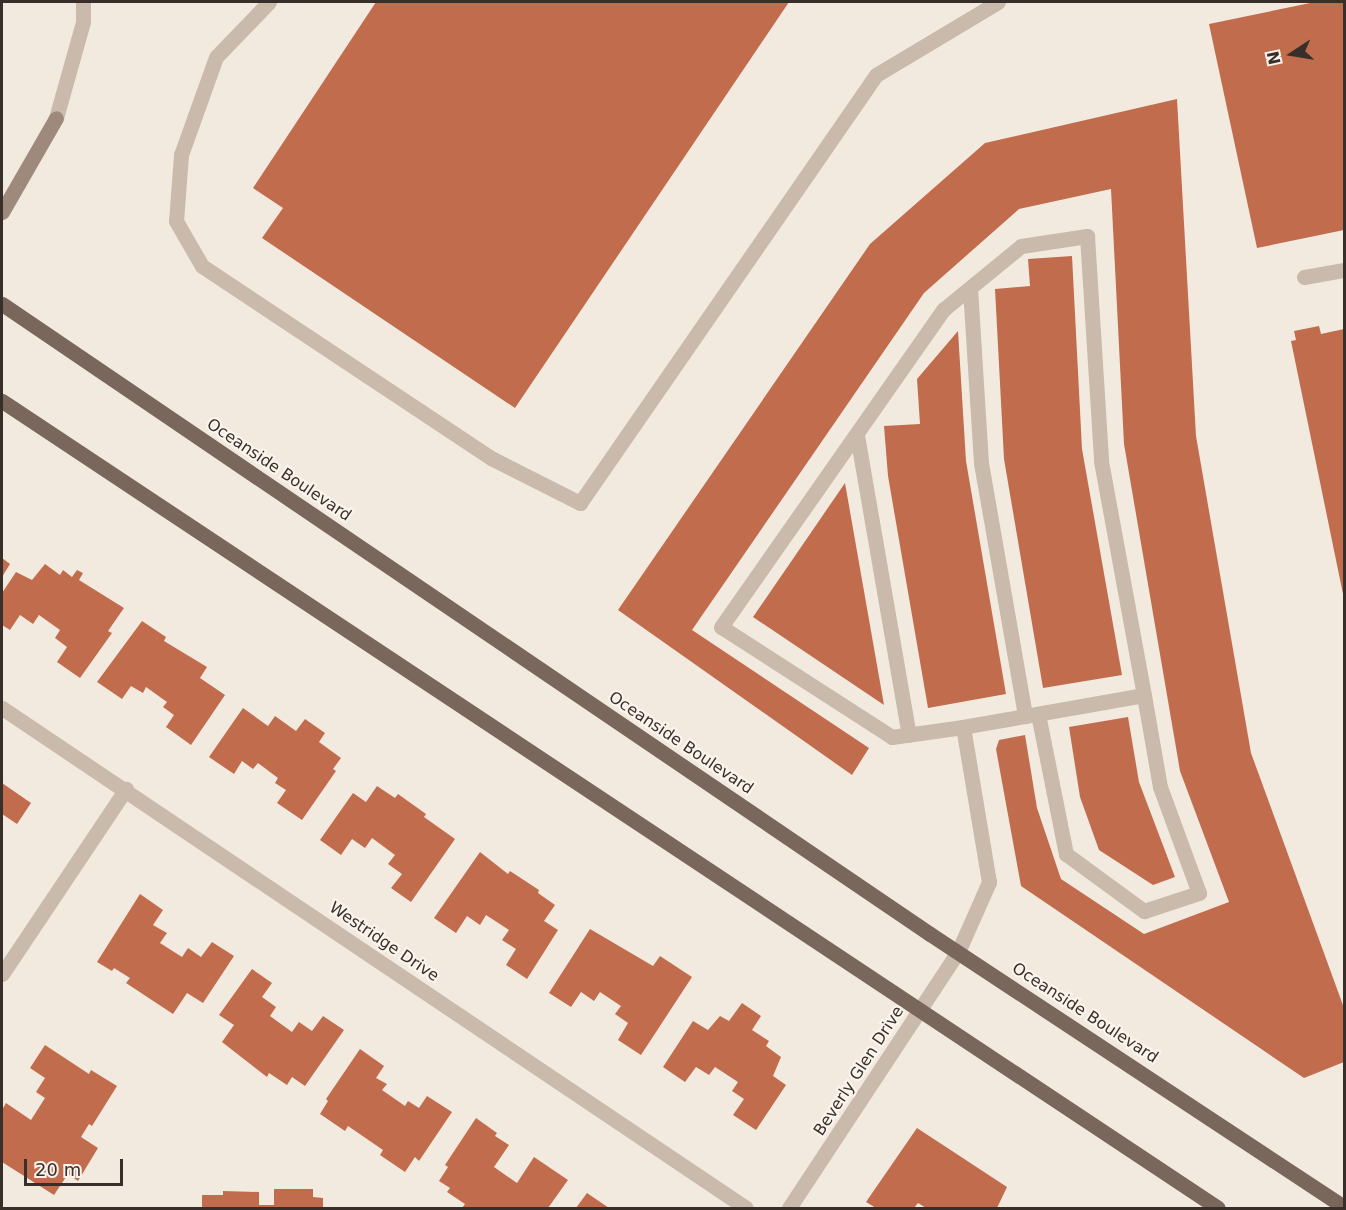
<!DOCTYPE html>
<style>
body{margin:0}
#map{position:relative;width:1346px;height:1210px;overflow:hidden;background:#f2eadf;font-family:"DejaVu Sans",sans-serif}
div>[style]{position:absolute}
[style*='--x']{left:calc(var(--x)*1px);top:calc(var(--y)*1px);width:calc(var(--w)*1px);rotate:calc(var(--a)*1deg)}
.building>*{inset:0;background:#c26c4e}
.lane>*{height:15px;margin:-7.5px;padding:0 7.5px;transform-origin:7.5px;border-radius:7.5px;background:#cabaab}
.street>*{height:15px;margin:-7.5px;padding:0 7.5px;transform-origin:7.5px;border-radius:7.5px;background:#cabaab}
.secondary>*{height:15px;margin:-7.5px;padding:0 7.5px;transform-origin:7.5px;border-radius:7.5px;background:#9e8a7d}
.primary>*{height:15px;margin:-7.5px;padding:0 7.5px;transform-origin:7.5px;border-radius:7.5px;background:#7a675c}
span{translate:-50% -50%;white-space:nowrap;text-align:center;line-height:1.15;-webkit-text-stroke:4.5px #faf4ec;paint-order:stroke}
.street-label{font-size:16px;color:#392f2a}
.frame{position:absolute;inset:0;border:3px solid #392f2a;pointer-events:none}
.north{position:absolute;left:1262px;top:24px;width:60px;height:60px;-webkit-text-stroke:4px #faf4ec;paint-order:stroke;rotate:258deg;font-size:16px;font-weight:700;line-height:24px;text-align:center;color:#392f2a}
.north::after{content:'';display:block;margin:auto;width:21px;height:27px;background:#392f2a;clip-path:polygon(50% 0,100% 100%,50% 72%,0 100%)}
.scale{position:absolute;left:24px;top:1159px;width:99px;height:27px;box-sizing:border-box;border:3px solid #392f2a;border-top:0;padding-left:8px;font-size:18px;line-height:21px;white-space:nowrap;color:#392f2a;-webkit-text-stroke:4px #faf4ec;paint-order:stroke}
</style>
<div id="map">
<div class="building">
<i style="clip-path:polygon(376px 2px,789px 2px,515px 408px,262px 238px,283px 208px,253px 188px)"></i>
<i style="clip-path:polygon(1315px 2px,1344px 2px,1344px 230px,1257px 248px,1209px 24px)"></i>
<i style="clip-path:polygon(1177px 99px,1196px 436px,1251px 753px,1344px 1008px,1344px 1062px,1304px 1078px,1021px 886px,996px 749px,999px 740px,1025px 735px,1037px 808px,1061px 879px,1144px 934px,1229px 902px,1180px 771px,1124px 444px,1111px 189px,1019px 209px,924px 293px,692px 630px,869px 748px,852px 775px,618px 610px,870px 244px,985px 143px)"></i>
<i style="clip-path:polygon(1072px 256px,1082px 449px,1122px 675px,1043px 688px,1004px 459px,995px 289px,1030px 286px,1028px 259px)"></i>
<i style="clip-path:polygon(1319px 326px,1321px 334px,1344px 329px,1343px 594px,1291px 341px,1296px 340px,1294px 331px)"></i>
<i style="clip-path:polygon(958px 331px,966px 461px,1006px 694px,928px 708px,888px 476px,884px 426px,920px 424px,917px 379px)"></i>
<i style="clip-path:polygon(845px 483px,884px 705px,753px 617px)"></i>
<i style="clip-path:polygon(2px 558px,10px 564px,2px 577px)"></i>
<i style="clip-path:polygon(45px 564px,60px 575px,63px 570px,72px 577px,77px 570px,83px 573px,79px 580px,124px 608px,108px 631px,112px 633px,80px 678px,57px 662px,67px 647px,55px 638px,60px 630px,39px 615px,33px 624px,20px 615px,10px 630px,2px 625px,2px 593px,16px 572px,32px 580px)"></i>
<i style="clip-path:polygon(142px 621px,166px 637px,164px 641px,207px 667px,200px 678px,225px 695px,191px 745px,166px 727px,174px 715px,163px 707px,167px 702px,146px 687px,143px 693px,131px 686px,122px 699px,97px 682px)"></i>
<i style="clip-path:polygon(243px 708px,268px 726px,275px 716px,296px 731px,305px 719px,325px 733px,319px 742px,341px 758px,333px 769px,336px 771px,302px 820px,277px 803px,286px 790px,275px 783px,278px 778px,258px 763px,253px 769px,242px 761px,234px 774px,209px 757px)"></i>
<i style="clip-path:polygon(1128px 717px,1139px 782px,1175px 877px,1153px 885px,1099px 850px,1080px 797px,1069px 727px)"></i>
<i style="clip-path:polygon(2px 783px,31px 803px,17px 824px,2px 814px)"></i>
<i style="clip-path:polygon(377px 786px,395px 798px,398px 794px,426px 814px,424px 817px,455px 839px,411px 902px,391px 888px,402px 874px,388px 864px,395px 855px,372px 838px,365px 848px,352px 839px,341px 855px,320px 840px,353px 793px,366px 802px)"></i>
<i style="clip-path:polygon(480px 852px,508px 874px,510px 871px,539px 890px,538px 893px,555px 905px,544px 921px,558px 930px,527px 979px,506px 965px,516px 949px,502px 940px,509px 930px,486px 915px,480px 925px,467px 916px,456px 933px,434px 918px)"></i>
<i style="clip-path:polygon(140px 894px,163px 910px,153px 925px,167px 933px,160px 943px,182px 957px,188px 948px,201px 957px,212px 942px,234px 956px,203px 1003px,187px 993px,173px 1014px,126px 983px,130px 978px,114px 968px,112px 971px,97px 962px)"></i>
<i style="clip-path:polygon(590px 929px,653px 966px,660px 956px,692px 977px,641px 1055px,618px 1040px,628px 1023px,615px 1014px,621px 1006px,600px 992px,594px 1001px,581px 992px,571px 1007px,549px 993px)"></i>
<i style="clip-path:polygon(252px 969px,272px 983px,262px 997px,276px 1007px,270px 1016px,292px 1032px,299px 1022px,312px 1031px,323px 1016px,344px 1030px,305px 1086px,292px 1077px,287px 1085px,269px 1073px,267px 1077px,222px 1042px,234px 1025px,219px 1015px)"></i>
<i style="clip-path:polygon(742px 1003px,761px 1016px,752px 1030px,769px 1041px,766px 1046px,781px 1057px,773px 1076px,786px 1085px,756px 1130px,733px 1115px,744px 1099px,732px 1091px,738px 1082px,715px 1067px,709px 1075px,696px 1067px,685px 1082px,663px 1067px,693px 1021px,708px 1030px,720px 1016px,729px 1021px)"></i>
<i style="clip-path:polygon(45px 1045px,89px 1074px,91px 1070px,117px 1086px,92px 1126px,89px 1124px,81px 1137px,98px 1148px,78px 1181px,68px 1174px,54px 1195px,2px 1162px,2px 1110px,6px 1103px,31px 1120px,45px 1098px,36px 1092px,45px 1078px,30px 1068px)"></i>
<i style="clip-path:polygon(360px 1049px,384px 1066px,376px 1078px,387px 1084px,382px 1090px,405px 1106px,408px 1101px,419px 1108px,427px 1096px,452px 1112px,419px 1161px,415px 1157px,405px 1172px,380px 1155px,383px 1150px,348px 1126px,345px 1131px,320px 1114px,328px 1101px,326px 1099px)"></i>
<i style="clip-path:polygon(476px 1118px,497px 1133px,495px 1136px,509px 1145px,494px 1167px,517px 1183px,534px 1157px,568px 1180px,548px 1208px,462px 1208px,465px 1204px,447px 1192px,450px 1188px,439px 1181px,448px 1167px,445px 1165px)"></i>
<i style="clip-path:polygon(917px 1128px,1007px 1187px,997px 1208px,926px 1208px,918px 1203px,914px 1208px,876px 1208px,866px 1202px)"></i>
<i style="clip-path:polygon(274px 1189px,313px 1189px,313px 1197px,323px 1198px,323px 1208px,202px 1208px,202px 1195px,223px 1195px,223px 1191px,259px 1192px,259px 1205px,274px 1205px)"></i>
<i style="clip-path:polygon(587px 1193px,609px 1208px,576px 1208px)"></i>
</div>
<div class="lane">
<i style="--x:269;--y:2;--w:76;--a:133.9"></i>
<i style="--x:216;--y:57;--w:104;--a:109.7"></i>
<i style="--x:181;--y:155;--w:66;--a:94.3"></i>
<i style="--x:176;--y:221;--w:52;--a:60"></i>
<i style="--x:202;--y:266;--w:347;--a:33.6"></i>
<i style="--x:491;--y:458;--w:100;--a:26.8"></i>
<i style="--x:580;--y:503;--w:520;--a:-55.33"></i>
<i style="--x:876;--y:75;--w:142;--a:-30.9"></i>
<i style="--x:1087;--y:236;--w:225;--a:86.4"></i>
<i style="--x:1101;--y:461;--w:238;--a:79.6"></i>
<i style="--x:1144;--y:695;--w:184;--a:170"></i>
<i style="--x:963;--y:727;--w:72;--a:172"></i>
<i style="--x:892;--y:737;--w:203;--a:-147.2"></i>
<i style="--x:721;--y:627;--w:388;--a:-55"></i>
<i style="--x:944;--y:309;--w:99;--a:-39.3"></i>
<i style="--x:1021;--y:246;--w:67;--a:-8.6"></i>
<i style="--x:1304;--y:277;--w:41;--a:-9.9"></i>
<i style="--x:970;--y:288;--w:175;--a:86.4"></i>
<i style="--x:981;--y:463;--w:257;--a:80.1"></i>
<i style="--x:857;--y:435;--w:304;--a:80.2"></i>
<i style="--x:1038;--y:714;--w:143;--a:78.7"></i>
<i style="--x:1066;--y:854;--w:97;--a:36.2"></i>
<i style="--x:1144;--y:911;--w:58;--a:-18.1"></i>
<i style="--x:1199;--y:893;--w:113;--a:-110.2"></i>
<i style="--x:1160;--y:787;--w:93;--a:-99.9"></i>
<i style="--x:958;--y:952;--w:77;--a:-66.1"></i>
<i style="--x:989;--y:882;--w:157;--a:-99.5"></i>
</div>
<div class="street">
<i style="--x:56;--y:118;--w:100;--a:-74.3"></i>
<i style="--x:83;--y:22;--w:20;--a:-90"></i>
<i style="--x:2;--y:708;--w:896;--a:33.9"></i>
<i style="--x:2;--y:974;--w:223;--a:-56.2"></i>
<i style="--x:789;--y:1208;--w:307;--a:-56.6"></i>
</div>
<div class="secondary">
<i style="--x:2;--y:212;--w:108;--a:-60.1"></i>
</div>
<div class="primary">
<i style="--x:2;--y:304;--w:1122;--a:34.17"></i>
<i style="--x:930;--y:934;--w:496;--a:33.4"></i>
<i style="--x:2;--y:401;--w:1459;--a:33.57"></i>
</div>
<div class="street-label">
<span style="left:279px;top:470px;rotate:34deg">Oceanside Boulevard</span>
<span style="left:681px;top:743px;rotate:34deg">Oceanside Boulevard</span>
<span style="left:384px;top:942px;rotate:34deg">Westridge Drive</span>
<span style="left:1085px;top:1013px;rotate:33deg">Oceanside Boulevard</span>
<span style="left:859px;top:1071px;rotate:-57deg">Beverly Glen Drive</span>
</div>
<div class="frame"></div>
<div class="north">N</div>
<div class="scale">20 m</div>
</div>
